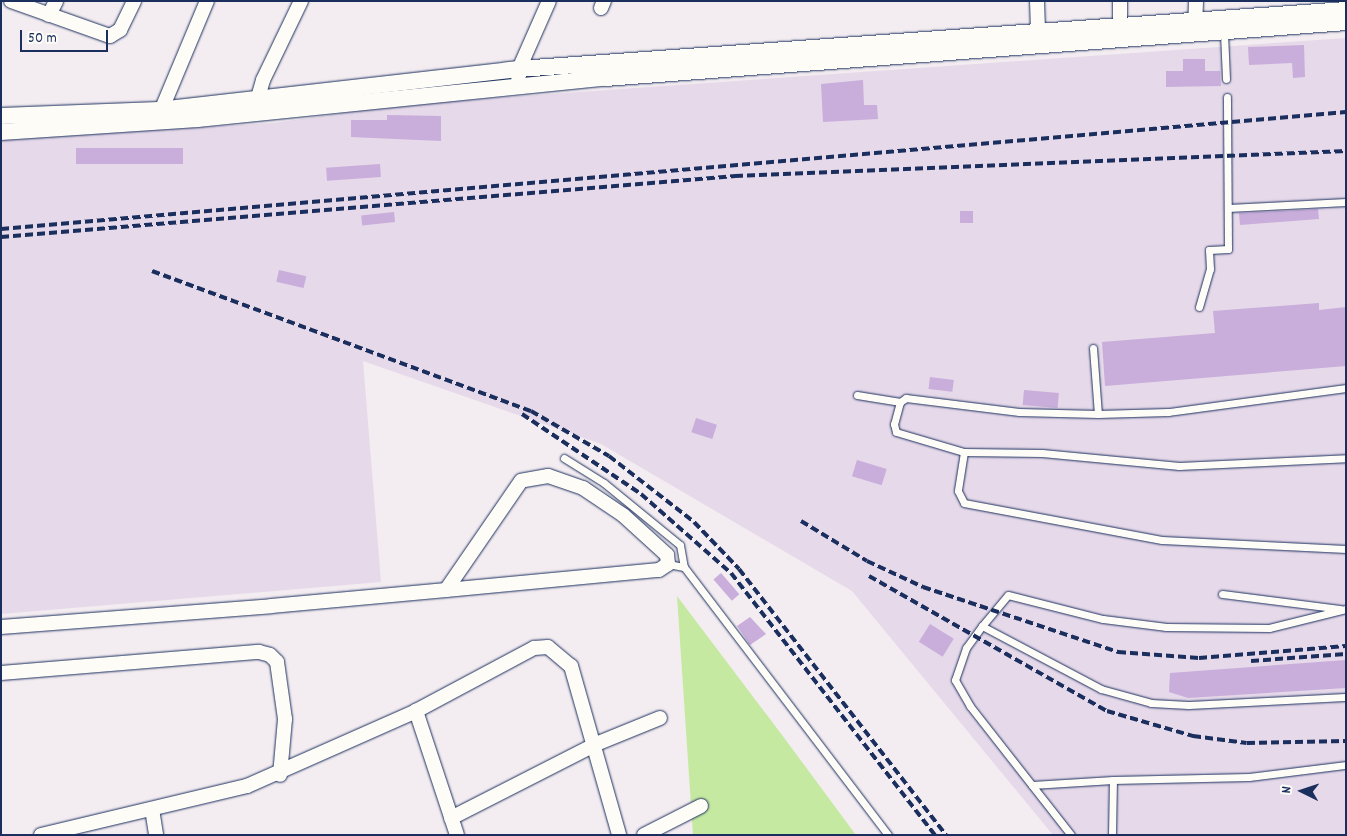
<!DOCTYPE html>
<style>
body{margin:0}
#map{position:relative;width:1347px;height:836px;overflow:hidden;background:#f3ecf1;font-family:Dekko,sans-serif}
div>[style]{position:absolute}
[style*='--x']{left:calc(var(--x)*1px);top:calc(var(--y)*1px);width:calc(var(--w)*1px);rotate:calc(var(--a)*1deg)}
.built>*{inset:0;background:#e6d9ea}
.green>*{inset:0;background:#c6e9a2}
.building>*{inset:0;background:#c9addb;transform-origin:0 0}
.roads{filter:drop-shadow(0 0 1px #1b2f5e) drop-shadow(0 0 1px #1b2f5e)}
.service>*{height:7px;margin:-3.5px;padding:0 3.5px;transform-origin:3.5px;border-radius:3.5px;background:#fdfcf7}
.minor>*{height:14px;margin:-7px;padding:0 7px;transform-origin:7px;border-radius:7px;background:#fdfcf7}
.tertiary>*{height:16px;margin:-8px;padding:0 8px;transform-origin:8px;border-radius:8px;background:#fdfcf7}
.rail>*{height:4px;margin-top:-2px;transform-origin:0;background:repeating-linear-gradient(90deg,#1b2f5e 0 8px,transparent 0 12px)}
span{translate:-50% -50%;white-space:nowrap;text-align:center;line-height:1.15;-webkit-text-stroke:4px #fdfcf7;paint-order:stroke}
.frame{position:absolute;inset:0;border:2px solid #1b2f5e;pointer-events:none}
.north{position:absolute;left:1277px;top:766px;width:50px;height:50px;-webkit-text-stroke:4px #fdfcf7;paint-order:stroke;rotate:274deg;font-size:14px;font-weight:700;line-height:20px;text-align:center;color:#1b2f5e}
.north::after{content:'';display:block;margin:auto;width:18px;height:22px;background:#1b2f5e;clip-path:polygon(50% 0,100% 100%,50% 72%,0 100%)}
.scale{position:absolute;left:20px;top:30px;width:88px;height:22px;box-sizing:border-box;border:2px solid #1b2f5e;border-top:0;padding-left:6px;font-size:15px;line-height:18px;white-space:nowrap;color:#1b2f5e;-webkit-text-stroke:4px #fdfcf7;paint-order:stroke}
</style>
<div id="map">
<div class="built">
<i style="clip-path:polygon(1346px 38px,1346px 835px,1053px 835px,852px 591px,601px 444px,363px 361px,381px 582px,1px 614px,1px 138px,274px 123px,407px 104px)"></i>
</div>
<div class="green">
<i style="clip-path:polygon(677px 596px,782px 735px,856px 835px,693px 835px)"></i>
</div>
<div class="building">
<i style="clip-path:polygon(1304px 45px,1305px 77px,1293px 78px,1292px 63px,1249px 65px,1248px 47px)"></i>
<i style="clip-path:polygon(1183px 59px,1205px 59px,1205px 71px,1220px 71px,1221px 86px,1166px 87px,1166px 71px,1183px 71px)"></i>
<i style="clip-path:polygon(863px 80px,864px 105px,877px 105px,878px 119px,823px 122px,821px 84px)"></i>
<i style="clip-path:polygon(387px 115px,441px 116px,441px 141px,351px 137px,351px 120px,387px 120px)"></i>
<i style="left:183px;top:148px;width:16px;height:107px;rotate:90deg"></i>
<i style="left:380px;top:164px;width:13px;height:54px;rotate:86deg"></i>
<i style="clip-path:polygon(1318px 209px,1319px 219px,1240px 225px,1239px 213px)"></i>
<i style="left:960px;top:211px;width:13px;height:12px"></i>
<i style="left:394px;top:212px;width:10px;height:33px;rotate:84deg"></i>
<i style="left:279px;top:270px;width:28px;height:12px;rotate:13deg"></i>
<i style="clip-path:polygon(1319px 303px,1319px 310px,1346px 307px,1346px 366px,1105px 386px,1102px 342px,1215px 333px,1213px 311px)"></i>
<i style="left:930px;top:377px;width:24px;height:12px;rotate:7deg"></i>
<i style="left:1024px;top:390px;width:35px;height:15px;rotate:5deg"></i>
<i style="left:696px;top:418px;width:22px;height:15px;rotate:18deg"></i>
<i style="left:857px;top:460px;width:31px;height:17px;rotate:17deg"></i>
<i style="left:721px;top:573px;width:28px;height:10px;rotate:49deg"></i>
<i style="clip-path:polygon(750px 617px,766px 634px,750px 645px,737px 626px)"></i>
<i style="left:930px;top:624px;width:28px;height:21px;rotate:32deg"></i>
<i style="clip-path:polygon(1346px 660px,1346px 688px,1188px 698px,1169px 692px,1170px 673px)"></i>
</div>
<div class="roads">
<div class="service">
<i style="--x:1224;--y:33;--w:46;--a:87.5"></i>
<i style="--x:1228;--y:208;--w:118;--a:-2.9"></i>
<i style="--x:1199;--y:307;--w:40;--a:-74"></i>
<i style="--x:1210;--y:269;--w:19;--a:-93"></i>
<i style="--x:1209;--y:250;--w:19;--a:-3"></i>
<i style="--x:1228;--y:249;--w:152;--a:-90.4"></i>
<i style="--x:1093;--y:348;--w:66;--a:85.7"></i>
<i style="--x:1346;--y:388;--w:180;--a:172.3"></i>
<i style="--x:1168;--y:412;--w:70;--a:178.4"></i>
<i style="--x:1098;--y:414;--w:79;--a:-178.5"></i>
<i style="--x:1019;--y:412;--w:114;--a:-172.9"></i>
<i style="--x:906;--y:398;--w:7;--a:146"></i>
<i style="--x:900;--y:402;--w:23;--a:105"></i>
<i style="--x:894;--y:424;--w:8;--a:76"></i>
<i style="--x:896;--y:432;--w:71;--a:16.4"></i>
<i style="--x:964;--y:452;--w:39;--a:99"></i>
<i style="--x:958;--y:491;--w:13;--a:63"></i>
<i style="--x:964;--y:503;--w:201;--a:10.6"></i>
<i style="--x:1162;--y:540;--w:184;--a:2.8"></i>
<i style="--x:857;--y:395;--w:44;--a:9.2"></i>
<i style="--x:964;--y:452;--w:78;--a:0.7"></i>
<i style="--x:1042;--y:453;--w:138;--a:5.4"></i>
<i style="--x:1179;--y:466;--w:167;--a:-2.7"></i>
<i style="--x:564;--y:458;--w:47;--a:32"></i>
<i style="--x:604;--y:483;--w:98;--a:39.2"></i>
<i style="--x:680;--y:545;--w:22;--a:80"></i>
<i style="--x:668;--y:564;--w:16;--a:11"></i>
<i style="--x:684;--y:567;--w:337;--a:52.7"></i>
<i style="--x:1222;--y:594;--w:119;--a:7.2"></i>
<i style="--x:982;--y:626;--w:40;--a:-50"></i>
<i style="--x:1008;--y:595;--w:98;--a:14.2"></i>
<i style="--x:1103;--y:619;--w:64;--a:7.2"></i>
<i style="--x:1166;--y:627;--w:103;--a:0.6"></i>
<i style="--x:1269;--y:628;--w:79;--a:-13.9"></i>
<i style="--x:1032;--y:785;--w:81;--a:-3.5"></i>
<i style="--x:1071;--y:835;--w:164;--a:-128.1"></i>
<i style="--x:970;--y:706;--w:30;--a:-120"></i>
<i style="--x:955;--y:680;--w:34;--a:-71"></i>
<i style="--x:966;--y:648;--w:27;--a:-54"></i>
<i style="--x:982;--y:626;--w:135;--a:27.9"></i>
<i style="--x:1101;--y:689;--w:52;--a:15.6"></i>
<i style="--x:1151;--y:703;--w:37;--a:3"></i>
<i style="--x:1188;--y:705;--w:158;--a:-2.9"></i>
<i style="--x:1112;--y:835;--w:55;--a:-89"></i>
<i style="--x:1113;--y:780;--w:136;--a:-1.3"></i>
<i style="--x:1249;--y:777;--w:98;--a:-7.1"></i>
</div>
<div class="minor">
<i style="--x:11;--y:1;--w:105;--a:19.5"></i>
<i style="--x:110;--y:36;--w:12;--a:-31"></i>
<i style="--x:120;--y:30;--w:32;--a:-64"></i>
<i style="--x:1037;--y:1;--w:34;--a:88"></i>
<i style="--x:1120;--y:1;--w:27;--a:90"></i>
<i style="--x:601;--y:8;--w:8;--a:-67"></i>
<i style="--x:49;--y:15;--w:16;--a:-63"></i>
<i style="--x:1195;--y:30;--w:29;--a:-88"></i>
<i style="--x:518;--y:86;--w:17;--a:-87"></i>
<i style="--x:519;--y:69;--w:74;--a:-66.2"></i>
<i style="--x:255;--y:108;--w:29;--a:-74"></i>
<i style="--x:263;--y:80;--w:88;--a:-64.3"></i>
<i style="--x:158;--y:118;--w:127;--a:-67.3"></i>
<i style="--x:1;--y:627;--w:271;--a:-4.4"></i>
<i style="--x:271;--y:606;--w:176;--a:-5.2"></i>
<i style="--x:446;--y:590;--w:214;--a:-5.4"></i>
<i style="--x:659;--y:570;--w:11;--a:-34"></i>
<i style="--x:668;--y:564;--w:9;--a:-96"></i>
<i style="--x:667;--y:555;--w:59;--a:-137.7"></i>
<i style="--x:623;--y:515;--w:48;--a:-146"></i>
<i style="--x:583;--y:488;--w:37;--a:-161"></i>
<i style="--x:548;--y:476;--w:27;--a:170"></i>
<i style="--x:521;--y:481;--w:132;--a:124.5"></i>
<i style="--x:1;--y:673;--w:259;--a:-4.7"></i>
<i style="--x:259;--y:652;--w:11;--a:15"></i>
<i style="--x:270;--y:655;--w:10;--a:45"></i>
<i style="--x:277;--y:662;--w:58;--a:82"></i>
<i style="--x:285;--y:719;--w:56;--a:95.1"></i>
<i style="--x:152;--y:809;--w:26;--a:81"></i>
<i style="--x:451;--y:818;--w:163;--a:-27"></i>
<i style="--x:596;--y:744;--w:69;--a:-22.1"></i>
<i style="--x:41;--y:835;--w:212;--a:-13.4"></i>
<i style="--x:247;--y:786;--w:185;--a:-23.9"></i>
<i style="--x:457;--y:835;--w:131;--a:-108.3"></i>
<i style="--x:416;--y:711;--w:134;--a:-28.1"></i>
<i style="--x:534;--y:648;--w:14;--a:-4"></i>
<i style="--x:548;--y:647;--w:30;--a:40"></i>
<i style="--x:571;--y:666;--w:176;--a:74.1"></i>
<i style="--x:644;--y:835;--w:64;--a:-27"></i>
</div>
<div class="tertiary">
<i style="--x:1;--y:116;--w:158;--a:-2.2"></i>
<i style="--x:159;--y:110;--w:362;--a:-6.5"></i>
<i style="--x:519;--y:69;--w:829;--a:-4.08"></i>
<i style="--x:1;--y:132;--w:197;--a:-3.8"></i>
<i style="--x:198;--y:119;--w:409;--a:-5.8"></i>
<i style="--x:605;--y:78;--w:743;--a:-4.32"></i>
</div>
</div>
<div class="rail">
<i style="--x:1;--y:229;--w:1350;--a:-4.97"></i>
<i style="--x:1;--y:237;--w:737;--a:-4.75"></i>
<i style="--x:735;--y:176;--w:612;--a:-2.34"></i>
<i style="--x:152;--y:271;--w:404;--a:20.3"></i>
<i style="--x:531;--y:411;--w:90;--a:30"></i>
<i style="--x:609;--y:456;--w:108;--a:37.8"></i>
<i style="--x:694;--y:522;--w:65;--a:46.2"></i>
<i style="--x:739;--y:569;--w:337;--a:52.1"></i>
<i style="--x:522;--y:414;--w:143;--a:33.9"></i>
<i style="--x:641;--y:494;--w:120;--a:41.3"></i>
<i style="--x:731;--y:573;--w:332;--a:52.1"></i>
<i style="--x:801;--y:521;--w:77;--a:31.2"></i>
<i style="--x:867;--y:561;--w:62;--a:24.9"></i>
<i style="--x:923;--y:587;--w:206;--a:18.4"></i>
<i style="--x:1118;--y:652;--w:81;--a:4.2"></i>
<i style="--x:1199;--y:658;--w:147;--a:-4.7"></i>
<i style="--x:869;--y:576;--w:274;--a:29.6"></i>
<i style="--x:1107;--y:711;--w:90;--a:16.2"></i>
<i style="--x:1193;--y:736;--w:54;--a:7.4"></i>
<i style="--x:1247;--y:743;--w:99;--a:-1.2"></i>
<i style="--x:1251;--y:661;--w:95;--a:-4.2"></i>
</div>
<div class="frame"></div>
<div class="north">N</div>
<div class="scale">50 m</div>
</div>
